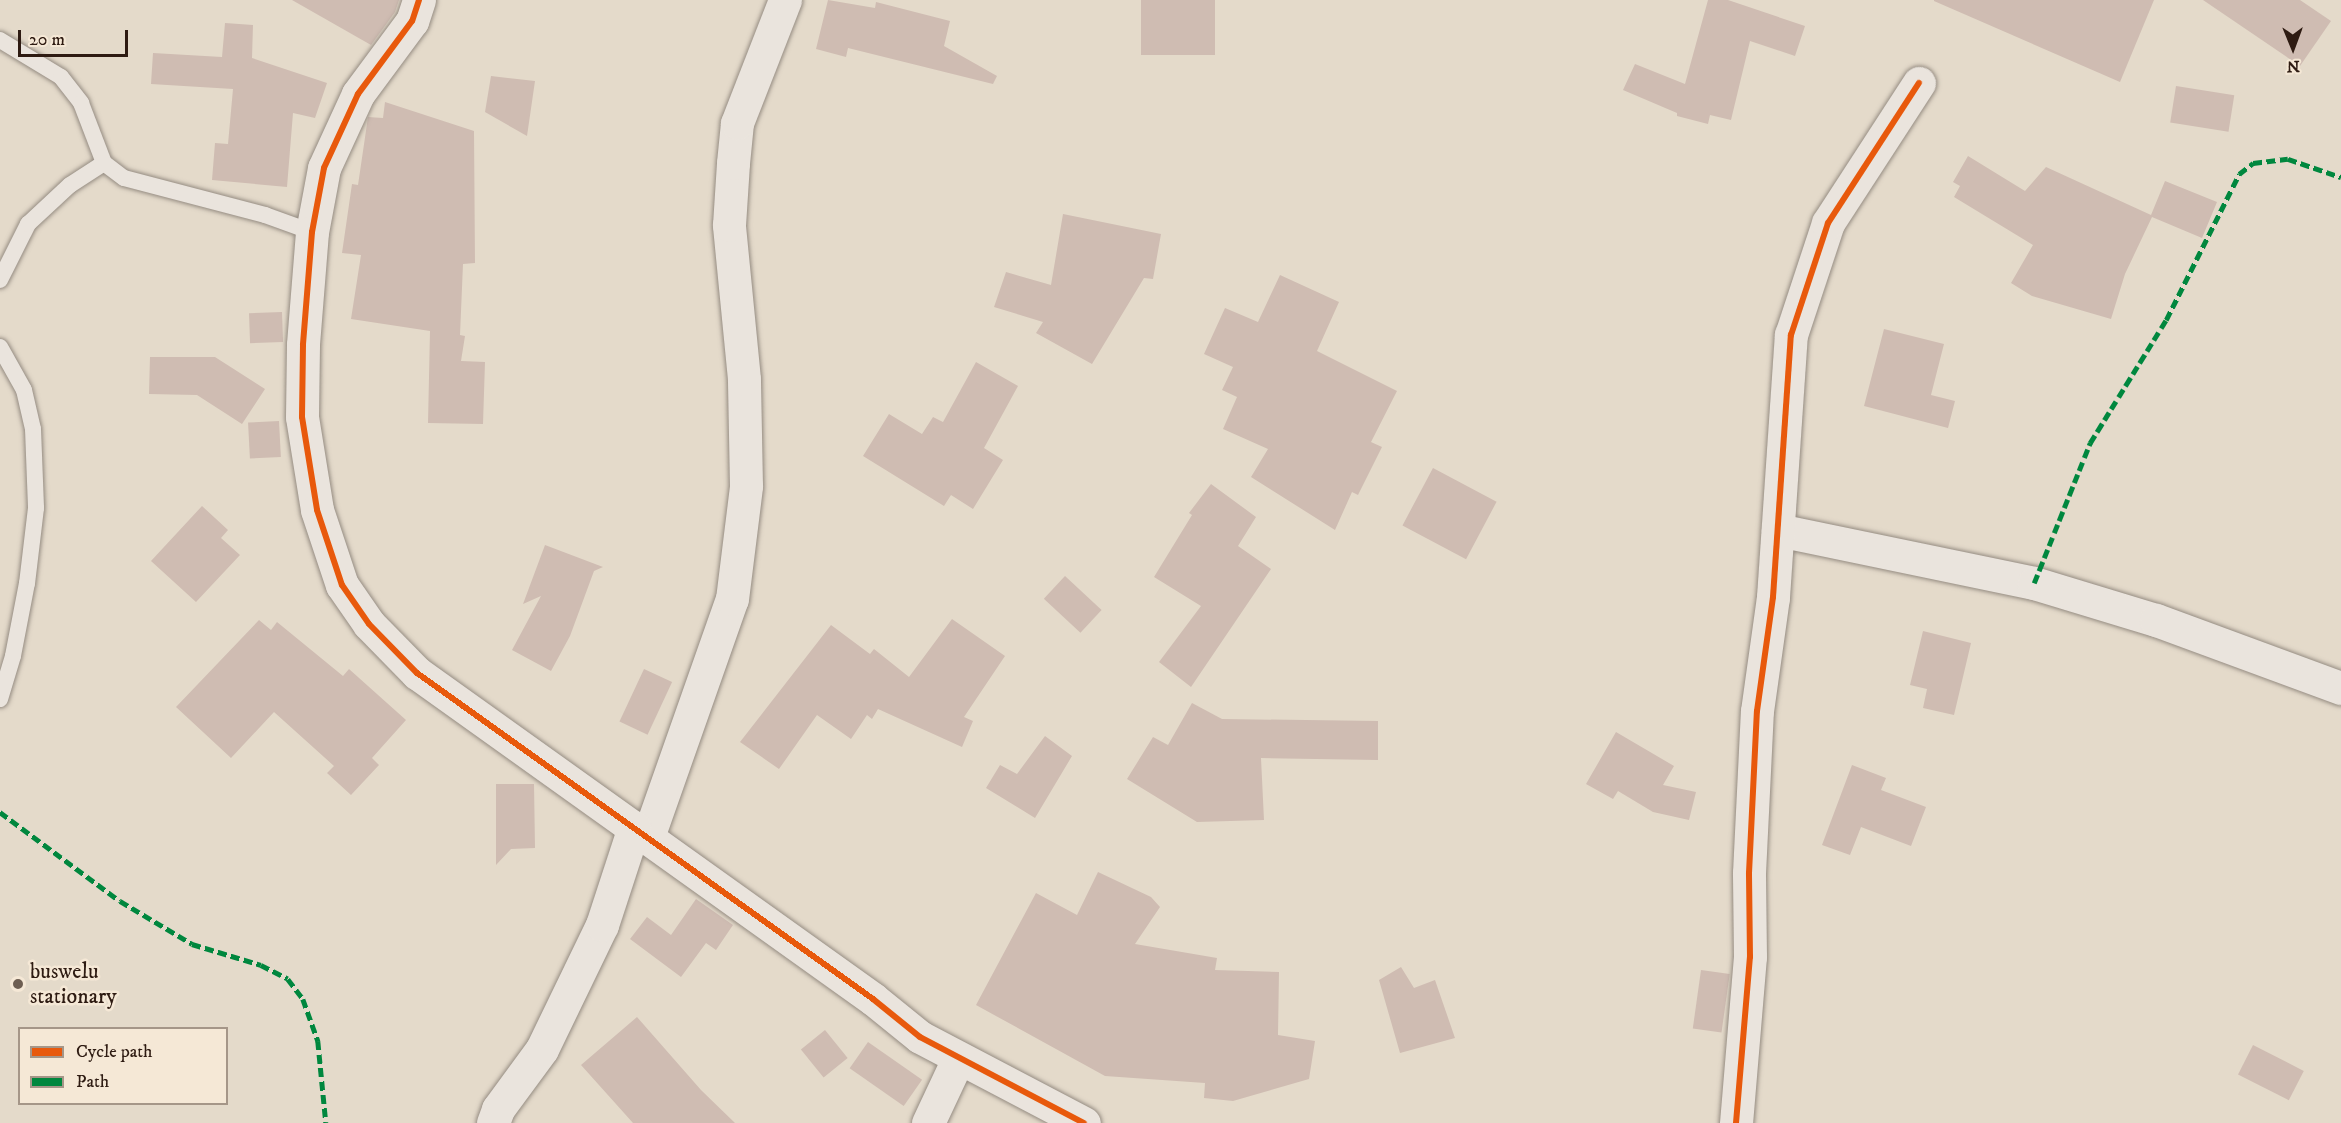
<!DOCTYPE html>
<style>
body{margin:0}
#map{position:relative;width:2341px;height:1123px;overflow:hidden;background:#e4daca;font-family:"IM FELL DW Pica",serif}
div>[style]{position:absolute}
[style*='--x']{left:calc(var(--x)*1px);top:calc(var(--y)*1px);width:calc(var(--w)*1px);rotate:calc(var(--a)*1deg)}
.building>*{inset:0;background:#cfbcb2;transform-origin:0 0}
.roads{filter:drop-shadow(0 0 2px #958c82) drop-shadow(0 0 2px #958c82)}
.lane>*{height:16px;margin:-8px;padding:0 8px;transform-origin:8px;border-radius:8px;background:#eae4dd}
.street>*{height:33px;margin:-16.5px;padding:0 16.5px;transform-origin:16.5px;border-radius:16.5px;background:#eae4dd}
.quiet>*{height:4.5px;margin-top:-2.25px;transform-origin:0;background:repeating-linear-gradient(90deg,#00873e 0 9px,transparent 0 13.5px)}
.cycleway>*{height:6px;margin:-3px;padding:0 3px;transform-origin:3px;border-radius:3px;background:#e8590c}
.dots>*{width:16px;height:16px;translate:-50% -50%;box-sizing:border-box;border:3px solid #f5e8d6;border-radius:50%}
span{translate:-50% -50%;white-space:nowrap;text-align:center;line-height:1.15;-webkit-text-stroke:5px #f5e8d6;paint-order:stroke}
.poi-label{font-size:22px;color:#2e1b12}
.left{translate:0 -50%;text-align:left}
.legend{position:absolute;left:18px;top:1027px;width:210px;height:78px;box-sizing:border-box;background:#f5e8d6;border:2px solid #a59688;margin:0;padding:8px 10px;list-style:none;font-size:18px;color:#2e1b12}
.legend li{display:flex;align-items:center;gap:12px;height:30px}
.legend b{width:30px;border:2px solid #a59688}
.north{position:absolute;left:2263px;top:18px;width:60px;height:60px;-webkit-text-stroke:4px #f5e8d6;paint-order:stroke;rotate:179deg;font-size:16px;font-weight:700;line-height:24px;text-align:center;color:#2e1b12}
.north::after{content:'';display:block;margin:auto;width:21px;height:27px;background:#2e1b12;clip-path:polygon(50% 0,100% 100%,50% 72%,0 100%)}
.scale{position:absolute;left:18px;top:30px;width:110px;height:27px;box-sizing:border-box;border:3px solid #2e1b12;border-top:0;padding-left:8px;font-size:18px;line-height:21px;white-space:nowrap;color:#2e1b12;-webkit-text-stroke:4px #f5e8d6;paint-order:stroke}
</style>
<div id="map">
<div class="building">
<i style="clip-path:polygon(292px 0,399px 0,395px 12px,371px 45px)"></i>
<i style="clip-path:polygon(828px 0,875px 8px,876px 2px,950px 21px,944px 46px,997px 76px,993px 84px,848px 48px,846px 57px,816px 49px)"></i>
<i style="left:1141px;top:0;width:74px;height:55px"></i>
<i style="clip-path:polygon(1708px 0,1728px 0,1805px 26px,1795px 56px,1750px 41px,1731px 120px,1710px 115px,1708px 124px,1677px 116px,1677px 113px,1623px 90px,1635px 64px,1685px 84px)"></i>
<i style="clip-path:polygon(2154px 0,2120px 82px,1934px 1px,1934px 0)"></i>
<i style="clip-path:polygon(2203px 0,2300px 0,2331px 21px,2300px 66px)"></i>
<i style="clip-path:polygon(225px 23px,253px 25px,252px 58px,327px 83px,315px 118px,293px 113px,287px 187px,212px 180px,215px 143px,228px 144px,233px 89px,151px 84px,153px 53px,222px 57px)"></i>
<i style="clip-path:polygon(491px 76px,535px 81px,527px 136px,485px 112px)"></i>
<i style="left:2176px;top:86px;width:59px;height:37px;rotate:9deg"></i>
<i style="clip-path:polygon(385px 102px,474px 131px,475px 263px,463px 264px,460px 335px,465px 336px,461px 361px,485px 362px,483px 424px,428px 423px,430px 331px,351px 319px,361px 255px,342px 253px,352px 184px,358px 185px,368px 117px,383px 118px)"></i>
<i style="clip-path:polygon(1968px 156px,2025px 191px,2046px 167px,2151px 215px,2165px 181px,2217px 202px,2202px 238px,2152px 217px,2125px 274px,2111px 319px,2032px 296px,2011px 283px,2033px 245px,1954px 197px,1960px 186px,1953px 182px)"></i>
<i style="clip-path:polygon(1063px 214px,1161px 234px,1153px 279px,1144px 278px,1092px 364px,1036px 333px,1043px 322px,994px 307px,1006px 272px,1051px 285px)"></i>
<i style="clip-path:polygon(1280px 275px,1339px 302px,1317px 351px,1397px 391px,1371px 442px,1382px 447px,1358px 495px,1352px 492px,1335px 530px,1251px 477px,1268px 449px,1223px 429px,1237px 397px,1222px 390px,1233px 367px,1204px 354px,1225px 308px,1258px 322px)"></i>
<i style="left:282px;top:312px;width:30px;height:33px;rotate:88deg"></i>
<i style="clip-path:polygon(1884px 329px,1944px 344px,1931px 395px,1955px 401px,1948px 428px,1864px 406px)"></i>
<i style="clip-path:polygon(150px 357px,215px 357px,265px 389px,242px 424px,197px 395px,149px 394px)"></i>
<i style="clip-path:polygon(976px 362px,1018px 386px,984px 448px,1003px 460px,973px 509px,951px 495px,944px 506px,863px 456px,889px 414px,922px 434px,933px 417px,943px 422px)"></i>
<i style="left:279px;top:421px;width:36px;height:31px;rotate:87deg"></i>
<i style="left:1433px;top:468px;width:72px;height:65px;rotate:28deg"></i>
<i style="clip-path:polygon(1211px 484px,1256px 517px,1238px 546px,1271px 569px,1191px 687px,1159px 662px,1201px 606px,1154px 577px,1192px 515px,1189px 513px)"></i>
<i style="clip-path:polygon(202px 506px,228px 530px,221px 538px,240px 555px,196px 602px,151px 561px)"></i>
<i style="clip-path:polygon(545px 545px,603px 567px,594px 571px,570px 636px,551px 671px,512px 650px,541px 596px,523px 604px)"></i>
<i style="left:1065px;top:576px;width:50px;height:31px;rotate:43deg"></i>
<i style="clip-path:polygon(952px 619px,1005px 656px,964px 717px,973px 721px,962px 747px,878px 709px,872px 719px,867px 715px,851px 739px,817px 715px,779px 769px,740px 742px,831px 625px,870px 654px,874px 649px,909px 677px)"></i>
<i style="clip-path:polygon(259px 620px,271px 630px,277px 622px,343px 676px,349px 669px,406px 720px,372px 758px,379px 765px,351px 795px,327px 773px,334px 766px,274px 712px,231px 758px,176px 707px)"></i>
<i style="clip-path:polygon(1923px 631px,1971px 643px,1954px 715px,1923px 708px,1927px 689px,1910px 685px)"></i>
<i style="left:644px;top:669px;width:31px;height:58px;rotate:25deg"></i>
<i style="clip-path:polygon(1192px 703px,1222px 719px,1378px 721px,1378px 760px,1261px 758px,1264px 820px,1197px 822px,1127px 779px,1153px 737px,1168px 745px)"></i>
<i style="clip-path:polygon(1616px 732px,1674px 766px,1663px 785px,1696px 792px,1689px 820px,1653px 812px,1618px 791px,1613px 799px,1586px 784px)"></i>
<i style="clip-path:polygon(1045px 736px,1072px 756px,1035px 818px,986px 788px,1000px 765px,1017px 774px)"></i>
<i style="clip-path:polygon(1852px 765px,1886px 778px,1881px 790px,1926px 807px,1911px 846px,1861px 827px,1850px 855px,1822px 845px)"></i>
<i style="clip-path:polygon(496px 784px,534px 784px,535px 848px,511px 849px,496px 865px)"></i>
<i style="clip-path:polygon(1098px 872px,1151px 897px,1160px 907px,1135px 944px,1217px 958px,1215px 970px,1279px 972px,1278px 1035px,1315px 1041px,1309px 1079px,1233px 1101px,1204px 1098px,1205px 1083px,1105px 1076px,976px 1005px,1036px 893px,1077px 915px)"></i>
<i style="clip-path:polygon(696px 899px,733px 925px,716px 950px,706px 943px,681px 977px,630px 939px,647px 917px,671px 935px)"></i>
<i style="clip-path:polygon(1401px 967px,1414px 988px,1435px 980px,1455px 1038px,1400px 1053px,1379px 980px)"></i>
<i style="left:1701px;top:970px;width:29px;height:59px;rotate:8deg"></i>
<i style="clip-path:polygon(637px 1017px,701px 1090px,735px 1123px,633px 1123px,581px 1065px)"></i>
<i style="left:825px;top:1030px;width:36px;height:31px;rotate:51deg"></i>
<i style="left:868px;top:1042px;width:66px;height:32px;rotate:35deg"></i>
<i style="left:2253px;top:1045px;width:57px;height:33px;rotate:27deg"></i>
</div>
<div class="roads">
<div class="lane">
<i style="--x:0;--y:40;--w:71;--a:31.2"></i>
<i style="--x:61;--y:77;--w:33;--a:52"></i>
<i style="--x:81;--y:103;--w:64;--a:69"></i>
<i style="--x:104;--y:163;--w:25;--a:37"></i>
<i style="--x:124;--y:178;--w:146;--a:14.7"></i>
<i style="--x:265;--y:215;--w:50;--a:19.9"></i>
<i style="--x:0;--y:280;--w:63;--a:-63.4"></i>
<i style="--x:28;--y:224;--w:57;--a:-42.9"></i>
<i style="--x:70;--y:185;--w:40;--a:-32.9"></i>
<i style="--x:0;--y:347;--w:49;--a:60.8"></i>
<i style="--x:24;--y:390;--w:40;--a:77"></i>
<i style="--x:33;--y:429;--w:79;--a:87.8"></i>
<i style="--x:36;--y:508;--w:76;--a:96.8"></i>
<i style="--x:27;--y:583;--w:74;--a:100.9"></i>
<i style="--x:13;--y:656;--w:45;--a:106.8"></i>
</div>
<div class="street">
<i style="--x:419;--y:0;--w:22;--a:108"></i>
<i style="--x:412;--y:21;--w:91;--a:126.5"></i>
<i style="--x:358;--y:94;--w:81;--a:114.7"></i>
<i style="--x:324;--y:168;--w:65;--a:100.6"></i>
<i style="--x:312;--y:232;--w:113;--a:94.6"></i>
<i style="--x:303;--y:345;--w:72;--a:90.8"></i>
<i style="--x:302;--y:417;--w:94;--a:80.8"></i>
<i style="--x:317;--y:510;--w:79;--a:71.6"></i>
<i style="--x:342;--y:585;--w:47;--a:55.3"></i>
<i style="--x:369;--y:624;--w:69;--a:45.6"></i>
<i style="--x:417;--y:673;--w:561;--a:35.56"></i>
<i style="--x:873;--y:999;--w:60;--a:39"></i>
<i style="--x:920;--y:1037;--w:185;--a:27.7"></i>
<i style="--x:1778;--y:530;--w:261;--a:11.7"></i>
<i style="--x:2034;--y:583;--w:127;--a:16.9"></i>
<i style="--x:2156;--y:620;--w:197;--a:20.2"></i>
<i style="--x:648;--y:837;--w:252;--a:-70.6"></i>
<i style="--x:732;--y:599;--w:114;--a:-82.9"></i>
<i style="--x:746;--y:486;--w:107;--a:-91.1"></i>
<i style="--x:744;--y:379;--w:155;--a:-95.6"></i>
<i style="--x:729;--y:225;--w:62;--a:-86.3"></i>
<i style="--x:733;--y:163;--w:40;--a:-84.3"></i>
<i style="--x:737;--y:123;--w:132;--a:-68.7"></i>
<i style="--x:493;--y:1123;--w:15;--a:-70"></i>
<i style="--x:498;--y:1109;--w:74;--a:-53.7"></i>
<i style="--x:542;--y:1049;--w:138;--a:-64.2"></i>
<i style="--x:602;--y:925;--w:103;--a:-71.9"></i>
<i style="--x:928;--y:1123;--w:71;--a:-64.9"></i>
<i style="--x:1736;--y:1123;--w:167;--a:-85.2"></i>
<i style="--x:1750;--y:957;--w:84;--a:-90.7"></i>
<i style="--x:1749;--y:873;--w:162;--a:-87.2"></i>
<i style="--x:1757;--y:711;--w:115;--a:-82"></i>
<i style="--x:1773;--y:597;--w:263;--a:-86.1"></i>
<i style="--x:1791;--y:335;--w:118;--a:-71.7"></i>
<i style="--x:1828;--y:223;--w:167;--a:-57"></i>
</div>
</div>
<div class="quiet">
<i style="--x:2034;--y:583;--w:151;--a:-68.2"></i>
<i style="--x:2090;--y:443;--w:145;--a:-58.3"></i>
<i style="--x:2166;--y:320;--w:163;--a:-63.4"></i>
<i style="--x:2239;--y:174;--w:18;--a:-38"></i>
<i style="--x:2253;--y:163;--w:35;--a:-7"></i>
<i style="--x:2288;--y:159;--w:56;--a:18.8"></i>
<i style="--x:0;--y:812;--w:149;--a:36.6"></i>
<i style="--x:120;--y:901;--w:84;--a:30.8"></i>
<i style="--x:192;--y:944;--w:72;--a:16.9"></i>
<i style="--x:261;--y:965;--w:30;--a:27"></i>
<i style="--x:288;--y:979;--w:25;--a:53"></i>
<i style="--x:303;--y:999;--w:45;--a:70.3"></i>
<i style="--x:318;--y:1041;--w:82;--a:84.4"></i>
</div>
<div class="cycleway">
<i style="--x:419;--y:0;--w:22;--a:108"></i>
<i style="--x:412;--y:21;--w:91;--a:126.5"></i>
<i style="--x:358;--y:94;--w:81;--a:114.7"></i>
<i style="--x:324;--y:168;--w:65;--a:100.6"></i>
<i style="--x:312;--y:232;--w:113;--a:94.6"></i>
<i style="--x:303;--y:345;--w:72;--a:90.8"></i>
<i style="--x:302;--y:417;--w:94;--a:80.8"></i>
<i style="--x:317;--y:510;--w:79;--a:71.6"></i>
<i style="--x:342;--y:585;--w:47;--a:55.3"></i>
<i style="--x:369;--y:624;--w:69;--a:45.6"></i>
<i style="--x:417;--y:673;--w:561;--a:35.56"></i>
<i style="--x:873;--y:999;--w:60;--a:39"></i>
<i style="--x:920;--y:1037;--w:185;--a:27.7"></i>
<i style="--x:1736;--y:1123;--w:167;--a:-85.2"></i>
<i style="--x:1750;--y:957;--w:84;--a:-90.7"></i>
<i style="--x:1749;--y:873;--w:162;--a:-87.2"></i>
<i style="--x:1757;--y:711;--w:115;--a:-82"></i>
<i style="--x:1773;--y:597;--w:263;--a:-86.1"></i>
<i style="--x:1791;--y:335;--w:118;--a:-71.7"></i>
<i style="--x:1828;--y:223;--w:167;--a:-57"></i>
</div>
<div class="dots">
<i style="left:18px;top:984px;background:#6e5e52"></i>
</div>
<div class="poi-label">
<span class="left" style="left:30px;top:984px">buswelu<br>stationary</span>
</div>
<ul class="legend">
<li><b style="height:8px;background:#e8590c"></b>Cycle path</li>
<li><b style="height:8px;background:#00873e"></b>Path</li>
</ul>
<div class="north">N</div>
<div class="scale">20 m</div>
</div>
